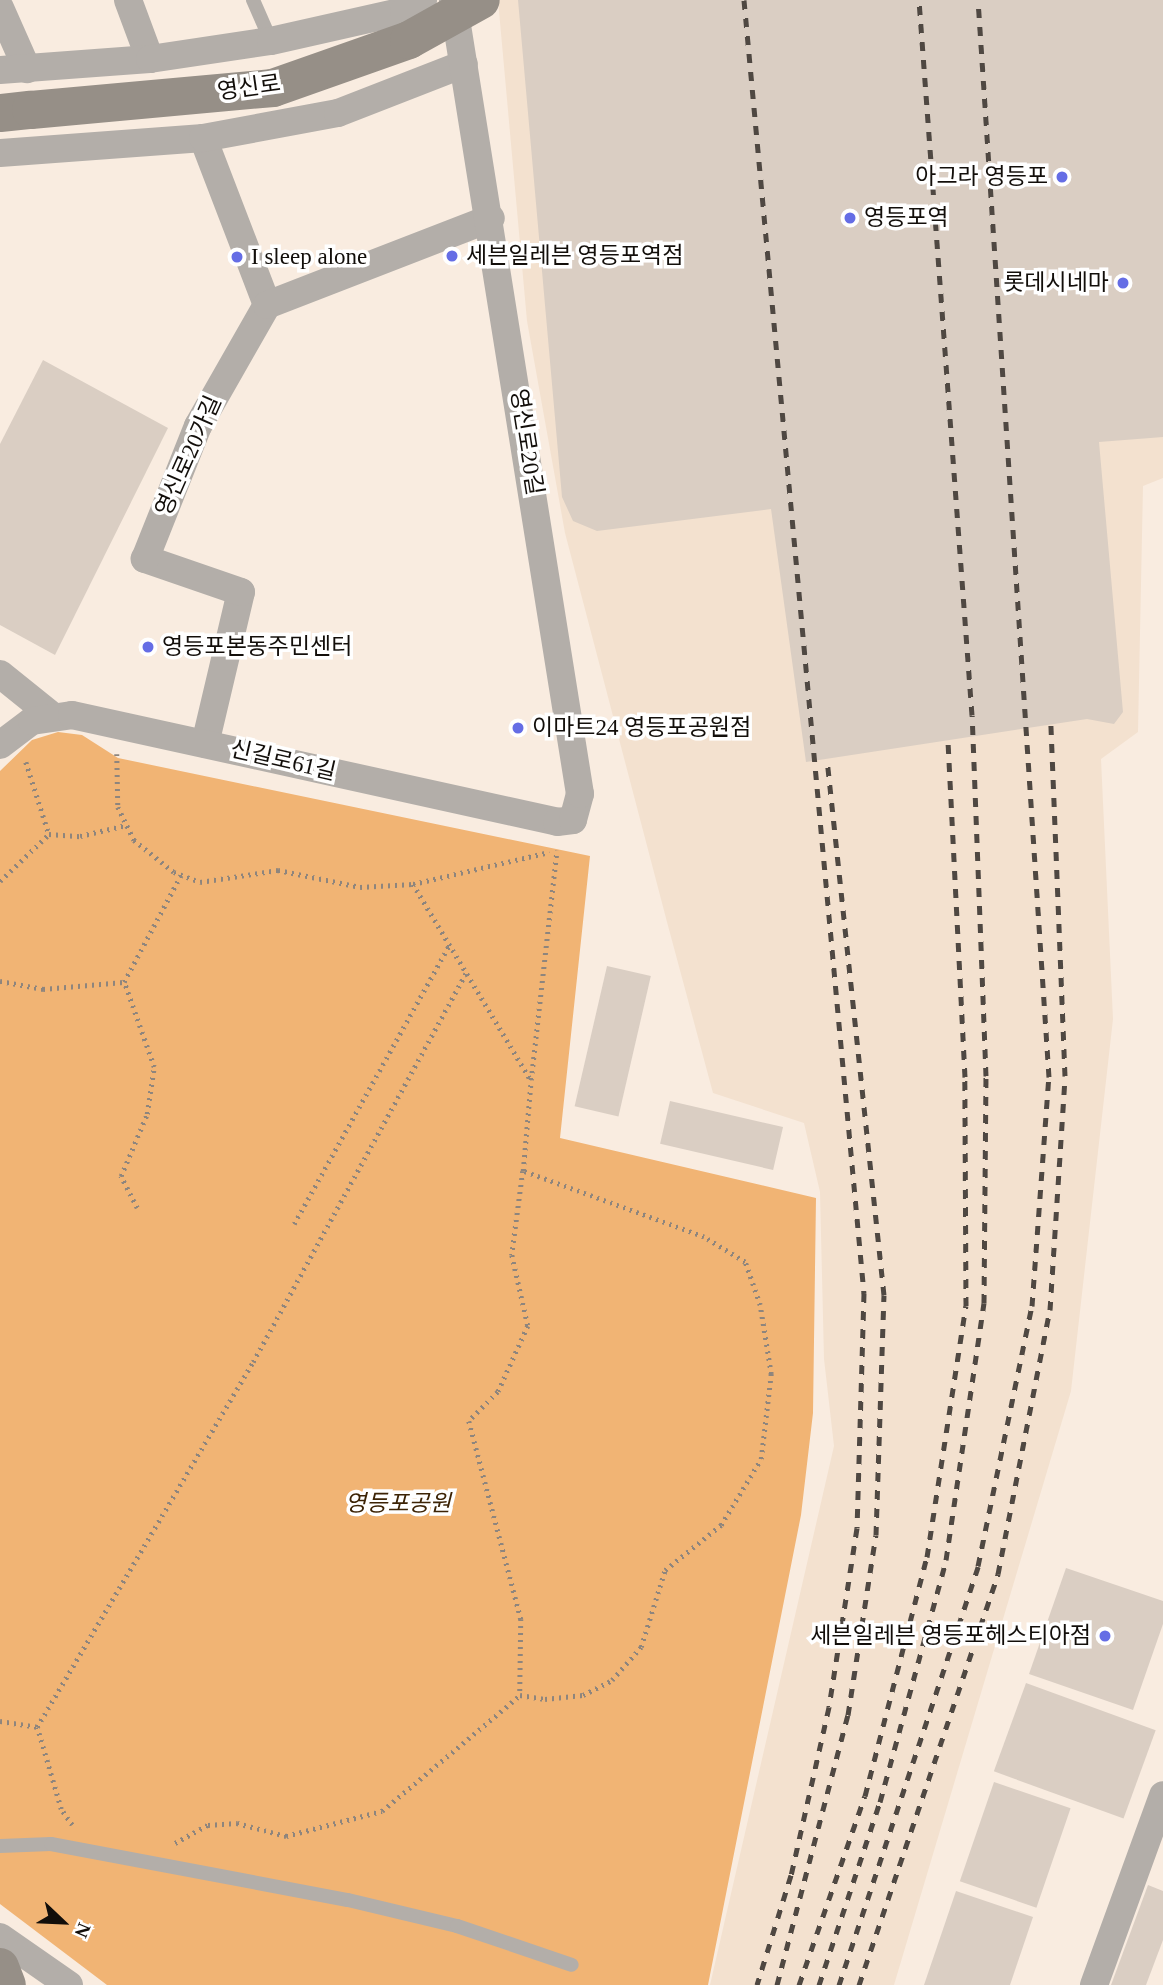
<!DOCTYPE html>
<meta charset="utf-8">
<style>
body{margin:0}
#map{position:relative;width:1163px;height:1985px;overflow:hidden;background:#f9ece0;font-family:"Times New Roman","Noto Sans KR",serif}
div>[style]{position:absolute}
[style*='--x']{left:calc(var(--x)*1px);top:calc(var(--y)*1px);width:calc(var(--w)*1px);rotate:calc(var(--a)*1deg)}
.built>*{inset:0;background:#f3e1cf}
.green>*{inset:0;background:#f1b474}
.building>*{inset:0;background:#dacec3;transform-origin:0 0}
.path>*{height:4.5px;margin-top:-2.25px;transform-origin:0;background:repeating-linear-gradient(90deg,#8e857d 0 2px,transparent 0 7px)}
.lane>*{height:14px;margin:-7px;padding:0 7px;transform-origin:7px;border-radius:7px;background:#b3aea9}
.street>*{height:28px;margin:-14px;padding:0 14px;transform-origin:14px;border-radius:14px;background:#b3aea9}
.secondary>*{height:38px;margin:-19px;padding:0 19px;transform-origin:19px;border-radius:19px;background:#968f87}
.rail>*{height:5px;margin-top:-2.5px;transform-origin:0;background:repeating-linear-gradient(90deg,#4f4842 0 9px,transparent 0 18px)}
.secondary-bridge>*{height:38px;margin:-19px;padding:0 19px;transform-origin:19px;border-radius:19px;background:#968f87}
.dots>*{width:19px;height:19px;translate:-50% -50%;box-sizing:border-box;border:4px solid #fff;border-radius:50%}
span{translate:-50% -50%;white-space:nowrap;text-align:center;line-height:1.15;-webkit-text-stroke:7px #fff;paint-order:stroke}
.street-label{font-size:23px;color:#120e0a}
.poi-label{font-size:23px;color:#120e0a}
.right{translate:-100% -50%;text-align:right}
.left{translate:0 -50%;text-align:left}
.park-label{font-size:23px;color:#3c2305;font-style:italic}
.north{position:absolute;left:28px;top:1887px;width:70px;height:70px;-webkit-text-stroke:5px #fff;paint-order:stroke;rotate:113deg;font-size:19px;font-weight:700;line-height:28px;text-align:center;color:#120e0a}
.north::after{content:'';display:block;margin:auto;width:24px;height:32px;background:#120e0a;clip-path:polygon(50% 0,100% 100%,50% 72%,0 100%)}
</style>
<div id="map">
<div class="built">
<i style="clip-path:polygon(498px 0,1163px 0,1163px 478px,1143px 486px,1138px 732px,1101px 759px,1113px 1019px,1071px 1391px,894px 1985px,710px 1985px,834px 1446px,824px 1359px,820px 1192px,804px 1123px,713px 1093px,667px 922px,565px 533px,527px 321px)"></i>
</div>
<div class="green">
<i style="clip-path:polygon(58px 732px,82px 735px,118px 758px,590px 856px,560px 1138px,816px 1198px,813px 1413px,801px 1515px,708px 1985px,107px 1985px,0 1904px,0 771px,32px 740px)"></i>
</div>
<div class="building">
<i style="clip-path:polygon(518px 0,1163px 0,1163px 437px,1099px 442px,1123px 712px,1114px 724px,1087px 719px,806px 762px,771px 509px,597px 531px,573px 521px,562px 497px)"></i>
<i style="clip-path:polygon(43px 360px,168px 428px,55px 655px,0 625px,0 444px)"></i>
<i style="left:607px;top:966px;width:45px;height:144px;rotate:13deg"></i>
<i style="left:670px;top:1101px;width:116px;height:44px;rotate:13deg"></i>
<i style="clip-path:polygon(1066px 1568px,1163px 1601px,1163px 1624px,1133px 1710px,1029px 1674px)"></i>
<i style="left:1026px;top:1683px;width:138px;height:94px;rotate:20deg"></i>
<i style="left:994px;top:1782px;width:81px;height:105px;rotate:19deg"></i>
<i style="clip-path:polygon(1148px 1885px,1163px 1891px,1163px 1940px,1146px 1985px,1111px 1985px)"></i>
<i style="clip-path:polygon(956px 1891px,1033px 1917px,1010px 1985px,924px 1985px)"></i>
</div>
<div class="path">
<i style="--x:117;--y:754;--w:53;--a:88.9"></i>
<i style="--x:118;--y:807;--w:37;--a:64"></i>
<i style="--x:134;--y:840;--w:51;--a:38.7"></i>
<i style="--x:174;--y:872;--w:28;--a:21"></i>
<i style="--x:200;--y:882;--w:79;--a:-8.7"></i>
<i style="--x:278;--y:870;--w:84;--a:11.7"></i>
<i style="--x:360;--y:887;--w:53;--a:-3.2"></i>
<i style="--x:413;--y:884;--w:229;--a:59"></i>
<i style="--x:531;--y:1080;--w:231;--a:-83.6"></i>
<i style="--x:26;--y:762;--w:76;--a:72.3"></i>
<i style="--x:0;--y:881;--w:68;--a:-43.8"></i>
<i style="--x:49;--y:834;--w:31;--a:4"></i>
<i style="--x:80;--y:836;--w:48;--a:-13.2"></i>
<i style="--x:413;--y:884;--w:140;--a:-13.2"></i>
<i style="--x:0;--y:981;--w:44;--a:10.5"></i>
<i style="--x:43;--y:989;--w:81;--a:-4.9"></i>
<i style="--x:523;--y:1171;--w:85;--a:97.5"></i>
<i style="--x:512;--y:1255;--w:73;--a:77.3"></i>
<i style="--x:528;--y:1326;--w:72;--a:114.4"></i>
<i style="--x:498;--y:1392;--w:41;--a:135"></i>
<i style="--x:469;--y:1421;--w:205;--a:75.3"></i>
<i style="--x:521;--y:1619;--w:76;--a:90.8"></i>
<i style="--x:520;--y:1695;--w:25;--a:9"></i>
<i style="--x:545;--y:1699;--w:38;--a:-6"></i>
<i style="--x:583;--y:1695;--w:33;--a:-27"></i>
<i style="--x:612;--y:1680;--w:44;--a:-48.7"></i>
<i style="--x:641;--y:1647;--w:81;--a:-72.7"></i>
<i style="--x:665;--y:1570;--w:72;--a:-38.8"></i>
<i style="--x:721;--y:1525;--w:77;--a:-58.8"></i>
<i style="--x:761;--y:1459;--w:86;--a:-83.3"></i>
<i style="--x:771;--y:1374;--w:70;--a:-99.1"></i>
<i style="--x:760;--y:1305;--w:46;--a:-109.2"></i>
<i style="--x:745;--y:1262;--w:48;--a:-148.6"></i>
<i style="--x:704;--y:1237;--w:193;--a:-160"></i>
<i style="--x:523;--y:1171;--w:91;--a:-85"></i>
<i style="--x:137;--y:1208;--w:36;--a:-117"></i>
<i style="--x:121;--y:1176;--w:67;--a:-67.2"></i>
<i style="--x:147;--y:1114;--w:48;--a:-81.5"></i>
<i style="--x:154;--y:1067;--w:90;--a:-109.4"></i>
<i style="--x:124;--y:982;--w:121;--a:-62"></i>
<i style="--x:294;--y:1224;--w:318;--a:-60.9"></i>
<i style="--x:0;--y:1721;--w:37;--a:9"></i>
<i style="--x:72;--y:1825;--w:19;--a:-125"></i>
<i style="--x:61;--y:1809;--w:85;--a:-106.3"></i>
<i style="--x:37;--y:1727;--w:424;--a:-59.4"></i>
<i style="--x:253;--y:1362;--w:443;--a:-61.3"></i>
<i style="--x:175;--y:1843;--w:38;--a:-29"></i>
<i style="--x:208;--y:1825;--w:29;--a:-4"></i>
<i style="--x:237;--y:1823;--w:51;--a:14.9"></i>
<i style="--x:286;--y:1836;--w:99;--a:-14.6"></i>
<i style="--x:382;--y:1811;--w:180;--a:-40"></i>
</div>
<div class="lane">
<i style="--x:253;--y:0;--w:45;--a:66.3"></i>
<i style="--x:0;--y:1846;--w:51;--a:-2.2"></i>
<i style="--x:51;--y:1844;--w:302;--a:10.7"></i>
<i style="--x:348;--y:1900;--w:112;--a:13.4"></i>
<i style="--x:457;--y:1926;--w:121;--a:18.7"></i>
</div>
<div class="street">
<i style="--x:128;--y:0;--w:63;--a:69.6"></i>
<i style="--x:0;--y:8;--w:67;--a:66.1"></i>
<i style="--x:0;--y:70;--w:150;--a:-4.2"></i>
<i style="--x:150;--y:59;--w:122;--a:-8.5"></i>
<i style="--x:271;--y:41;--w:136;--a:-12.7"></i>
<i style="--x:404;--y:11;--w:22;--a:-30"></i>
<i style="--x:203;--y:138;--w:179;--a:69"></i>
<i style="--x:0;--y:153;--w:204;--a:-4.2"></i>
<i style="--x:203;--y:138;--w:137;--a:-10.5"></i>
<i style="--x:338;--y:113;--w:135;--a:-21.3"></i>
<i style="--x:0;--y:674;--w:65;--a:38.8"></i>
<i style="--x:205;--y:744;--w:156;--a:-76.7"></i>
<i style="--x:241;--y:592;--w:102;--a:-161"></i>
<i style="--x:145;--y:559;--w:143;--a:-68.3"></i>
<i style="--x:198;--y:426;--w:139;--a:-60.3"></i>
<i style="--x:267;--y:305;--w:240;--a:-21.2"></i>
<i style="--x:0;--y:745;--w:40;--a:-37"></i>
<i style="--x:32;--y:721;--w:40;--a:-8.5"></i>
<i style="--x:72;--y:715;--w:497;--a:12.4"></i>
<i style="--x:557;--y:822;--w:16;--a:-7"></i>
<i style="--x:573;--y:820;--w:27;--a:-75"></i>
<i style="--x:580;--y:794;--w:804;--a:-99.09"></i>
<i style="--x:0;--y:1937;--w:84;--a:34.8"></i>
<i style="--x:1094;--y:1985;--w:202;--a:-70"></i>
</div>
<div class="secondary">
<i style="--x:0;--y:113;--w:31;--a:-6"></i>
<i style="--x:0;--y:1967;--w:19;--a:69"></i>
</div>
<div class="rail">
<i style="--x:744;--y:0;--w:1299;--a:84.7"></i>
<i style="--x:864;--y:1293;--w:235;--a:91.7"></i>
<i style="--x:857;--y:1528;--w:181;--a:98.9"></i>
<i style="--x:829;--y:1707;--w:172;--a:102.7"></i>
<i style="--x:791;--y:1875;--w:115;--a:107.2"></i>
<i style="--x:777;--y:1985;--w:279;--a:-75.3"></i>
<i style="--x:848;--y:1715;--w:182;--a:-81.2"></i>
<i style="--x:876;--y:1535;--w:240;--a:-88.1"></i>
<i style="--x:884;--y:1295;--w:539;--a:-96.07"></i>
<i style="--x:799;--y:1985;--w:200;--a:-70.8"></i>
<i style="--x:865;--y:1796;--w:247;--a:-75.5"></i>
<i style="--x:927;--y:1557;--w:254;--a:-81.2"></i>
<i style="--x:966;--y:1306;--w:229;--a:-90.3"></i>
<i style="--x:965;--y:1077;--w:337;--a:-92.9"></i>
<i style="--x:819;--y:1985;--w:193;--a:-71.6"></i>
<i style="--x:880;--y:1802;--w:251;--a:-74.7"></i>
<i style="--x:946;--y:1560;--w:260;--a:-81.6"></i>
<i style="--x:984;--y:1303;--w:227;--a:-89.5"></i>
<i style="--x:986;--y:1076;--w:361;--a:-92.2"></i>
<i style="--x:972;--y:715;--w:717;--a:-94.24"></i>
<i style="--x:839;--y:1985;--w:441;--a:-71.6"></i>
<i style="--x:978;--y:1566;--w:266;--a:-78.3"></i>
<i style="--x:1032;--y:1306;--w:230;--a:-85.8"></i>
<i style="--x:1049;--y:1077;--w:1079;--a:-93.77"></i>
<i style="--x:859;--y:1985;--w:434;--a:-71.3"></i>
<i style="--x:998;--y:1574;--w:269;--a:-78.9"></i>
<i style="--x:1050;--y:1310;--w:234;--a:-86.3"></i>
<i style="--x:1065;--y:1076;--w:352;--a:-92.3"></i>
</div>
<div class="secondary-bridge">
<i style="--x:31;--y:110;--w:243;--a:-5.2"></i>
<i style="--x:273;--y:88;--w:144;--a:-19.4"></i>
<i style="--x:409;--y:40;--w:82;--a:-29.1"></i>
</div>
<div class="dots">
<i style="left:1062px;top:177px;background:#656de5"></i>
<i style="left:850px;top:218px;background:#656de5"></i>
<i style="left:452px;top:256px;background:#656de5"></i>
<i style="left:237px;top:257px;background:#656de5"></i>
<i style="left:1123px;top:283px;background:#656de5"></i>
<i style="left:148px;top:647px;background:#656de5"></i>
<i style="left:518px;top:728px;background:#656de5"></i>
<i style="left:1105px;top:1636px;background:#656de5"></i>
</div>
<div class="street-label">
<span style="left:249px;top:88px;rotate:-8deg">영신로</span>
<span style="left:526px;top:442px;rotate:81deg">영신로20길</span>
<span style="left:189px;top:456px;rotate:-66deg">영신로20가길</span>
<span style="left:283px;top:761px;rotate:13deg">신길로61길</span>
</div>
<div class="poi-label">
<span class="right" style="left:1048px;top:177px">아그라 영등포</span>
<span class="left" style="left:864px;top:218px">영등포역</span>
<span class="left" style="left:466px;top:256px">세븐일레븐 영등포역점</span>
<span class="left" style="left:251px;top:257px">I sleep alone</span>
<span class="right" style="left:1109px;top:283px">롯데시네마</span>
<span class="left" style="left:162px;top:647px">영등포본동주민센터</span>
<span class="left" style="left:532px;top:728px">이마트24 영등포공원점</span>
<span class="right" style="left:1091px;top:1636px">세븐일레븐 영등포헤스티아점</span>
</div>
<div class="park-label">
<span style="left:398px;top:1504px">영등포공원</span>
</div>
<div class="north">N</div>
</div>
